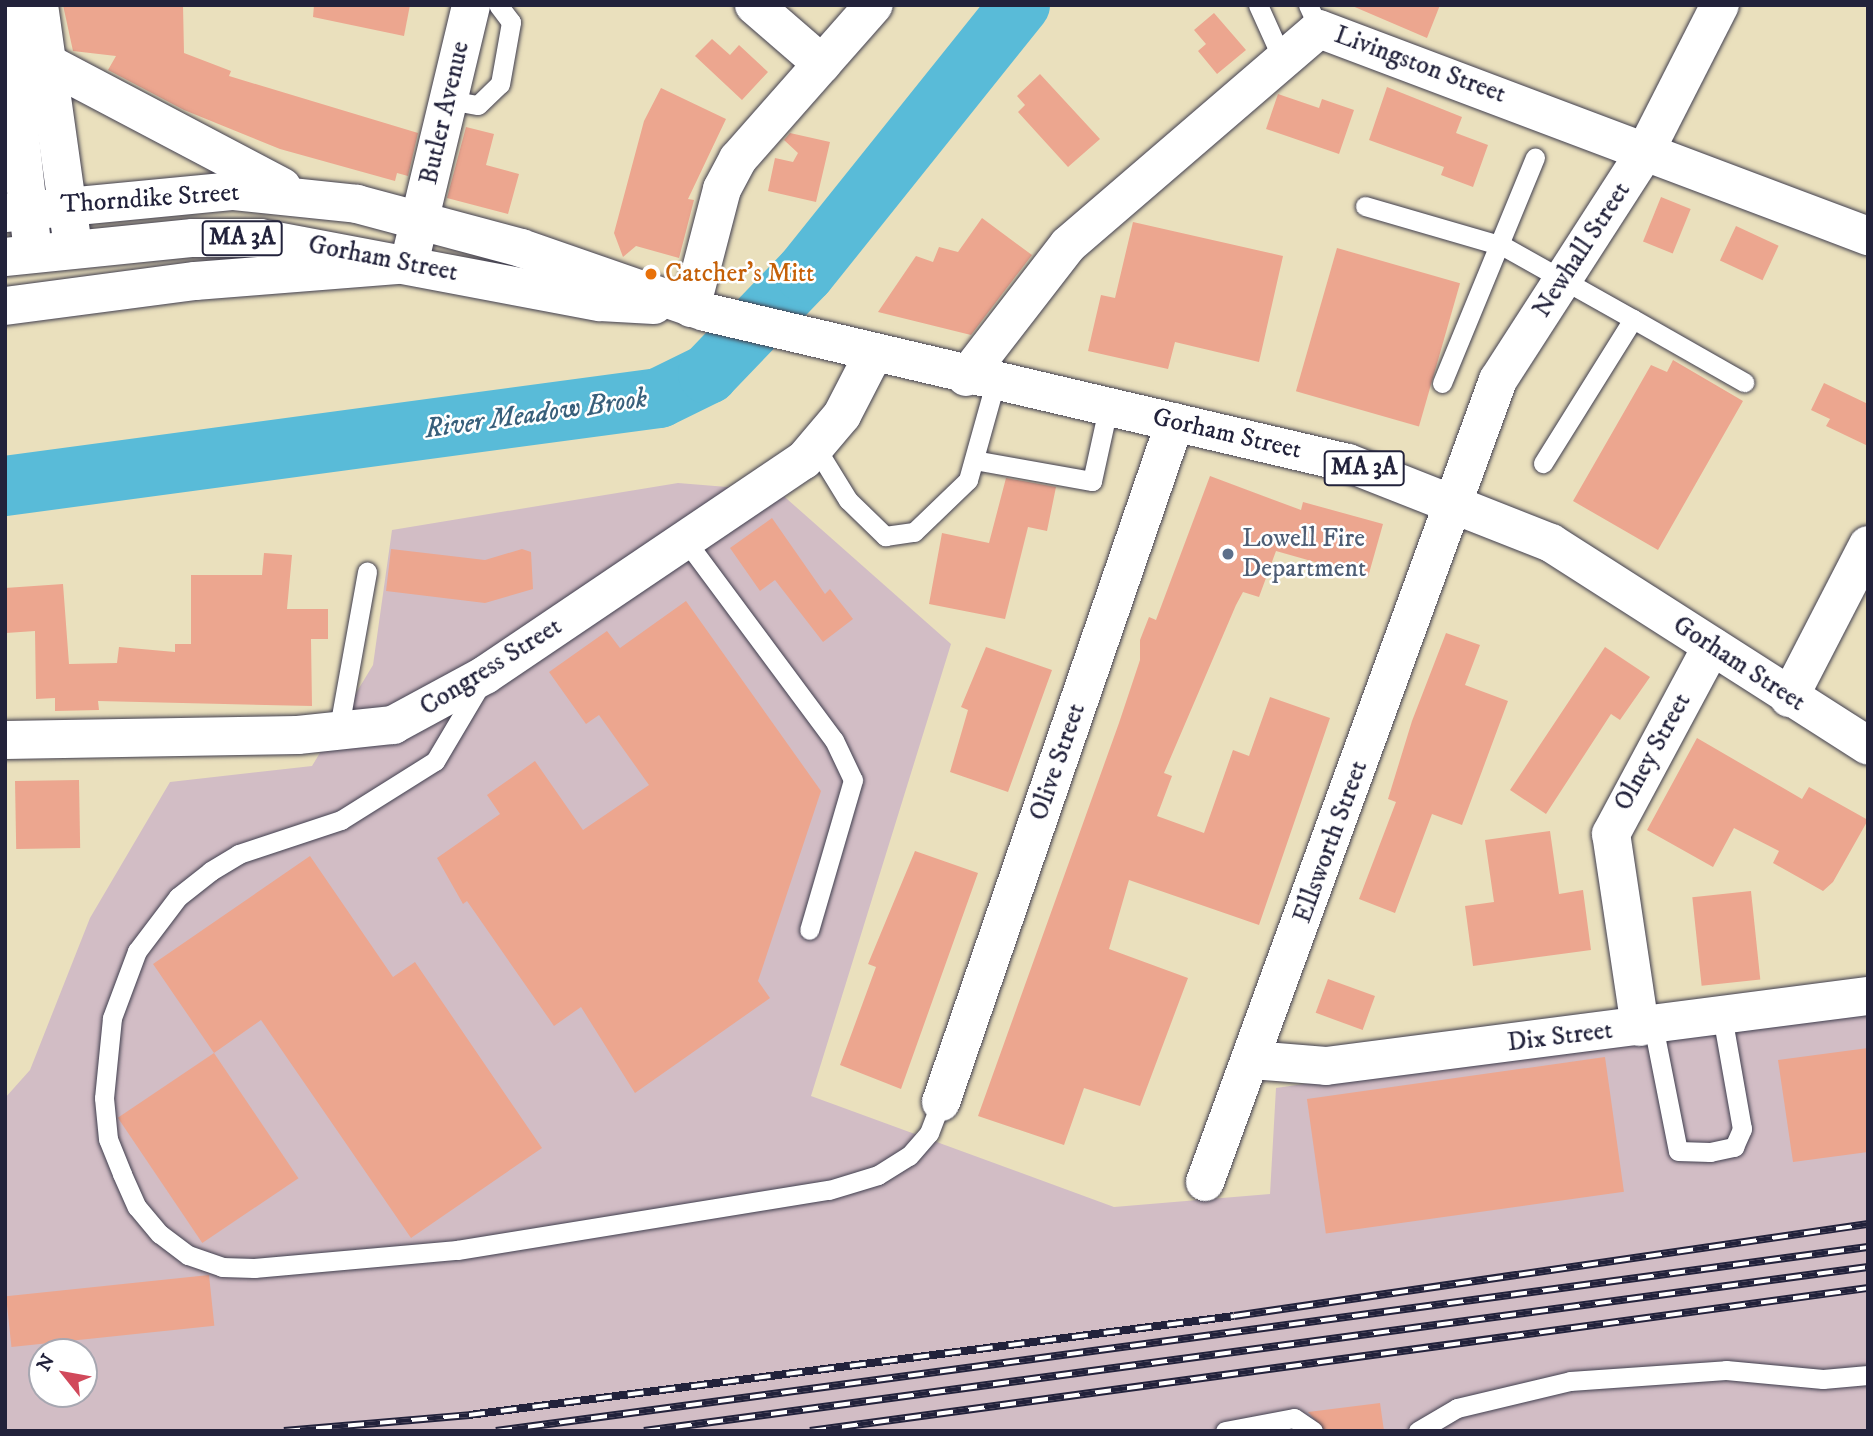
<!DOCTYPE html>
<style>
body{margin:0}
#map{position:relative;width:1873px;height:1436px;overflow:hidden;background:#eae0bd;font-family:"IM FELL DW Pica",serif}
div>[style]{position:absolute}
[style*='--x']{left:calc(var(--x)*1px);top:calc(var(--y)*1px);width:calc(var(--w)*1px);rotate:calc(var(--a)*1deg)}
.industrial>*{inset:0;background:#d2bdc5}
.river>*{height:60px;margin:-30px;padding:0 30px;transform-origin:30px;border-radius:30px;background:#59bbd8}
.building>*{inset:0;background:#eca68f;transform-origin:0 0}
.roads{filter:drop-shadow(0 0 2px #403e4e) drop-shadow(0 0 2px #403e4e)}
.service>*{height:19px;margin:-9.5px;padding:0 9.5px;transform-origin:9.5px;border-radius:9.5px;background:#fff}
.minor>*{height:38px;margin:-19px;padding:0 19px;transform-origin:19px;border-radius:19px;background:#fff}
.secondary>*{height:38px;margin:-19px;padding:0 19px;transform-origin:19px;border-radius:19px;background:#fff}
.primary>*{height:38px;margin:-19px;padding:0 19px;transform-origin:19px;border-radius:19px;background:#fff}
.motorway>*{height:38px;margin:-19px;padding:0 19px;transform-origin:19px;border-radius:19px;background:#fff}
.rail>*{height:8px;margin-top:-4px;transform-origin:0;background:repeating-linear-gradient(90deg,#fff 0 16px,#22223b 0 32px);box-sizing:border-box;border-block:2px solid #22223b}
.dots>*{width:19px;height:19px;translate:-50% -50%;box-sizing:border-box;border:4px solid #fff;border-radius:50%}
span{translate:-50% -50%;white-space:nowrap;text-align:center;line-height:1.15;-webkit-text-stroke:5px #fff;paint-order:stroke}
.shield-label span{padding:2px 5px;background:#fff;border:2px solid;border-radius:5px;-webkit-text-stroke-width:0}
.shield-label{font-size:24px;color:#22223b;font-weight:700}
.street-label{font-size:26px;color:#22223b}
.food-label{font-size:26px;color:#c56008}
.left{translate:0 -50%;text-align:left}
.service-label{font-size:26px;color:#4e5e75}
.water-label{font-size:28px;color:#385f7a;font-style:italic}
.frame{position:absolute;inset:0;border:7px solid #22223b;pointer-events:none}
.north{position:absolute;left:28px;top:1338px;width:70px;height:70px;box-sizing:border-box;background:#fff;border:2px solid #a7a7b1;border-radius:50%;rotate:301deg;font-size:19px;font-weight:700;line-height:28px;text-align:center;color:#22223b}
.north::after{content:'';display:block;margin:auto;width:24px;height:32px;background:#d1495b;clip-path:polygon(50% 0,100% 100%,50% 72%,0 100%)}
</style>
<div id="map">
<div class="industrial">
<i style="clip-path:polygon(evenodd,678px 483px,778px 491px,951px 644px,811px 1096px,1114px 1207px,1270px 1194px,1276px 1088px,1868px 1002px,1868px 1431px,5px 1431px,5px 1098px,30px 1070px,90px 918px,170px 782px,312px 766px,373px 665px,392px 530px,678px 483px,42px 1352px,84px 1352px,84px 1394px,42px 1394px,42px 1352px)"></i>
</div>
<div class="river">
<i style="--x:5;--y:486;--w:660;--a:-7.66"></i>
<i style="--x:659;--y:398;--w:55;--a:-26.1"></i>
<i style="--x:708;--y:374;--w:140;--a:-46.2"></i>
<i style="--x:805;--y:273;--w:344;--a:-51.3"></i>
</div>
<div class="building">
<i style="clip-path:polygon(63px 5px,183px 5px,184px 53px,231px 71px,229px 76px,418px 133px,408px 176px,397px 173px,395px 181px,280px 149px,184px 110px,108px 70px,116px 56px,73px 51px)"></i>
<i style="clip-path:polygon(314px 5px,410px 5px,404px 36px,313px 17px)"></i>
<i style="clip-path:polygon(1350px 5px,1440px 5px,1427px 38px)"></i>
<i style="clip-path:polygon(1214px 13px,1246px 50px,1217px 74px,1198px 51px,1206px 44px,1194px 30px)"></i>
<i style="clip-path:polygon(712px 39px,730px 55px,739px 45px,768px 72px,742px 100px,695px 56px)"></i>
<i style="clip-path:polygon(1040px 74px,1100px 139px,1068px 167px,1018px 112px,1025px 105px,1017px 96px)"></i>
<i style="clip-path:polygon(1387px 87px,1462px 117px,1456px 133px,1488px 145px,1473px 187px,1441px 175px,1444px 167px,1369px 140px)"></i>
<i style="clip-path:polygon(661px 88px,726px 119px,688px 199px,694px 200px,679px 258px,636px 246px,623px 257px,614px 233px,644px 121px)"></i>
<i style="clip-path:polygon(1278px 94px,1319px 108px,1322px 99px,1354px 110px,1339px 154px,1266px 129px)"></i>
<i style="clip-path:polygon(466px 127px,494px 134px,486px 165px,519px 174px,508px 214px,447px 198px)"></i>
<i style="clip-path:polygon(790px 133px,830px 142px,816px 202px,768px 191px,775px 158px,793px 162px,798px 153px,784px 140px)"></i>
<i style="left:1661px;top:197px;width:32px;height:48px;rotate:22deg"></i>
<i style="clip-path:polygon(982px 218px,1032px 255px,971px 335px,878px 312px,916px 256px,933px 262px,939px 247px,958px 252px)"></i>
<i style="clip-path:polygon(1133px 222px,1283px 256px,1259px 362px,1175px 342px,1168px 369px,1088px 351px,1101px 295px,1115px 298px)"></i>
<i style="left:1736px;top:226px;width:47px;height:38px;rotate:25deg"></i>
<i style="left:1337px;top:248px;width:128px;height:149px;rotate:16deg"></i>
<i style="clip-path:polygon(1673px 360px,1743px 401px,1658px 550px,1573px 501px,1651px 365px,1667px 372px)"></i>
<i style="clip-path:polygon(1824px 383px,1868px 404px,1868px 446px,1826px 426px,1830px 419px,1811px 410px)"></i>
<i style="clip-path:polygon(1210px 476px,1301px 510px,1303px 502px,1383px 524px,1368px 577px,1276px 551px,1259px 597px,1243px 592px,1236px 605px,1164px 773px,1172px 776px,1157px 816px,1204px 833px,1233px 750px,1249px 756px,1270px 697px,1330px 718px,1259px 925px,1129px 880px,1109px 949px,1188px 978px,1140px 1106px,1084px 1088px,1064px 1145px,978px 1116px,1119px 723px,1140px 660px,1140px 640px,1149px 617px,1156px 620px)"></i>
<i style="clip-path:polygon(1006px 478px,1056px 487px,1047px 531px,1028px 527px,1005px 619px,929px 604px,942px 533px,989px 543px)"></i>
<i style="clip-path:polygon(772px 518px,825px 594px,830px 589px,853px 619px,823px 642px,775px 580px,760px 591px,730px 548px)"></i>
<i style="clip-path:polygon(391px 549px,485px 560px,522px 549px,531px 552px,533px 589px,485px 603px,386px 591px)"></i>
<i style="clip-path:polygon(264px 553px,292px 555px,287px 609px,328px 609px,328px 639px,311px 639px,312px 706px,98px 701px,99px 710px,55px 711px,55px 698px,36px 699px,35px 631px,6px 633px,5px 588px,63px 584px,69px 664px,117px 663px,119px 647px,175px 652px,175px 644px,191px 644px,191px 575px,262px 575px)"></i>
<i style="clip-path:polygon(686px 601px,821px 791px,758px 981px,770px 998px,635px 1093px,581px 1007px,554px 1026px,467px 901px,463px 904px,437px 858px,500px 814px,487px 795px,535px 761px,583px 830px,649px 785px,599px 715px,586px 724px,549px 672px,607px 631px,620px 648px)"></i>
<i style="clip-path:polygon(1446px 633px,1480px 645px,1465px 685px,1508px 701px,1462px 825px,1432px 814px,1395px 913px,1359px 899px,1396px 802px,1388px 799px,1412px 721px)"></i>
<i style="clip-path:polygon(986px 647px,1052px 670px,1008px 792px,950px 772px,968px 710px,961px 707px)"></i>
<i style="clip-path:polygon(1605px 647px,1650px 677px,1620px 720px,1611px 714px,1546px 814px,1510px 790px)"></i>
<i style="clip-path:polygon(1697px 738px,1802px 799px,1809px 787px,1868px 820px,1833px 882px,1823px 891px,1773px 863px,1779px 851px,1734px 828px,1713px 867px,1647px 830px)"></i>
<i style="left:79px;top:780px;width:68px;height:64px;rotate:89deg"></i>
<i style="clip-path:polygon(1550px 831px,1559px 894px,1583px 890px,1591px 950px,1473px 966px,1465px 906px,1494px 902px,1485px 840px)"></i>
<i style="clip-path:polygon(915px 851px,978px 873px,901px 1089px,840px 1065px,876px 967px,868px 964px)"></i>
<i style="clip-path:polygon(310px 856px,393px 977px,415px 962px,542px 1148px,411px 1238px,261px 1020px,214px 1053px,153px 964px)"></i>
<i style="left:1751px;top:891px;width:89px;height:59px;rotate:84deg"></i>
<i style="left:1328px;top:979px;width:50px;height:36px;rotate:20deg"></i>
<i style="clip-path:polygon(1868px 1048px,1868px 1152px,1793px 1162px,1778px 1060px)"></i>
<i style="left:214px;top:1053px;width:151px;height:116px;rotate:56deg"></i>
<i style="left:1605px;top:1057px;width:136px;height:301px;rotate:82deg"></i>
<i style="left:209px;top:1275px;width:51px;height:204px;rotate:84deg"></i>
<i style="clip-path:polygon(1380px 1403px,1384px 1431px,1325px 1431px,1308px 1412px)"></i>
</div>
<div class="roads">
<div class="service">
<i style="--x:1258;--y:5;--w:56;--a:65.7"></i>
<i style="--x:1308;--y:5;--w:26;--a:65"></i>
<i style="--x:449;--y:100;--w:29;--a:10"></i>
<i style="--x:478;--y:105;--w:30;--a:-44"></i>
<i style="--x:500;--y:84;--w:63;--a:-79.9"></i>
<i style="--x:511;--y:22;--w:21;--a:-127"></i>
<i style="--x:1365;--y:206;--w:144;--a:16.2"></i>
<i style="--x:1503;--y:246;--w:149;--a:29.3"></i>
<i style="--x:1633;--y:319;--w:170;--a:122"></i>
<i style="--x:1633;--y:319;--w:128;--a:29.6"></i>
<i style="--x:1442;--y:383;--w:244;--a:-67.6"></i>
<i style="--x:816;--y:448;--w:61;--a:58.4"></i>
<i style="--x:848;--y:500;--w:52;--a:44.2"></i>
<i style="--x:885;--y:536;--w:29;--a:-8"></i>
<i style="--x:914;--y:532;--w:75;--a:-43.9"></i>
<i style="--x:968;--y:480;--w:101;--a:-74.4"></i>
<i style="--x:974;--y:460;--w:120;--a:10.1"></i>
<i style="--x:1092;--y:481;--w:75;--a:-77.6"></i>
<i style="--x:686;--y:541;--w:248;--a:53.4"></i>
<i style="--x:834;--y:740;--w:44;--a:64.6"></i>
<i style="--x:853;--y:780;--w:156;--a:106.3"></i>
<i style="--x:482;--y:682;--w:92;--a:120.7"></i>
<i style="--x:435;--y:761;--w:111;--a:147.9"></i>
<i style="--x:341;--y:820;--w:108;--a:161.6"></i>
<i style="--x:239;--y:854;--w:33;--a:149"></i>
<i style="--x:211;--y:871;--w:42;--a:141.8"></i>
<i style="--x:178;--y:897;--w:68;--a:127.2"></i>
<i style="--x:137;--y:951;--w:72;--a:110.5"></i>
<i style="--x:112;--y:1018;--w:80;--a:95.7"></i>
<i style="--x:104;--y:1098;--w:41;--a:84.4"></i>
<i style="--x:108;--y:1139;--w:38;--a:68"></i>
<i style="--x:122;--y:1174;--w:36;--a:66"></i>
<i style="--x:137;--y:1207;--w:35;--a:50"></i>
<i style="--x:160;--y:1234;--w:35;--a:37"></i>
<i style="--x:188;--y:1255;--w:36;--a:19"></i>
<i style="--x:222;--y:1267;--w:32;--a:2"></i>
<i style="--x:254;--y:1268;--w:204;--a:-5.1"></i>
<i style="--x:457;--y:1250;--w:377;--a:-9.2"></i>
<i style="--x:829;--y:1190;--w:51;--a:-17"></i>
<i style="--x:878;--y:1175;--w:36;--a:-32"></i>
<i style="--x:909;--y:1156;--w:30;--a:-49"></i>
<i style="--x:929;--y:1133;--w:33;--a:-69"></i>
<i style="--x:338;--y:733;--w:164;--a:-79.8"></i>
<i style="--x:1653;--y:1025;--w:128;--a:78.8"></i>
<i style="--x:1678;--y:1151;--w:32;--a:2"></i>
<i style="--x:1710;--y:1152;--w:25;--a:-12"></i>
<i style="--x:1734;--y:1147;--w:20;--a:-66"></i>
<i style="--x:1742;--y:1129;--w:116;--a:-100"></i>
<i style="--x:1225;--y:1431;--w:70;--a:-10.7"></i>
<i style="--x:1294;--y:1418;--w:23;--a:34"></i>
<i style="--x:1418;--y:1431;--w:45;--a:-30.5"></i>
<i style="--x:1457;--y:1408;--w:116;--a:-13.4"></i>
<i style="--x:1570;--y:1381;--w:156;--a:-4"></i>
<i style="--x:1726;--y:1370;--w:97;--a:5.3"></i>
<i style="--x:1823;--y:1379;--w:45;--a:-5.1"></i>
</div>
<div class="minor">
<i style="--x:754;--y:5;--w:90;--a:40.9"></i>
<i style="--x:409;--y:264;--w:266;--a:-76.5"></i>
<i style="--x:691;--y:308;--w:123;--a:-75.4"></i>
<i style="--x:722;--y:189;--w:34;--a:-62"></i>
<i style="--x:738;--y:159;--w:205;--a:-48.6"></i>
<i style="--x:966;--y:377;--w:167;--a:-52.3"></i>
<i style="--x:1068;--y:245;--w:331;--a:-40.7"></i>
<i style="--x:1319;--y:29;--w:587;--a:20.66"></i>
<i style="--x:1789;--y:698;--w:172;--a:-62.7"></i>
<i style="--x:5;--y:740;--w:293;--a:-1"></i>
<i style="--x:298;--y:735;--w:96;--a:-6"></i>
<i style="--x:393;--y:725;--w:105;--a:-28.5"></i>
<i style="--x:485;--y:675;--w:385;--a:-34"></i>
<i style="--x:804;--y:460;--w:59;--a:-49.8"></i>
<i style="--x:842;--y:415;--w:68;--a:-62.7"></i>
<i style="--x:1640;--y:1027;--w:195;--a:-98.5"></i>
<i style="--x:1611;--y:834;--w:213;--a:-61.8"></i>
<i style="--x:1252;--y:1060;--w:74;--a:4.6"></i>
<i style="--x:1326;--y:1066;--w:547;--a:-7.36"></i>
<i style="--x:941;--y:1102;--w:719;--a:-71.01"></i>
<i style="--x:1205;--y:1182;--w:854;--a:-69.93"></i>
<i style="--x:1498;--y:380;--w:274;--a:-57.2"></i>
<i style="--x:1646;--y:150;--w:163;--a:-63"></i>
</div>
<div class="secondary">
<i style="--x:11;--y:5;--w:34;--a:93"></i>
<i style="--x:9;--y:39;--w:215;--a:83.6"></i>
<i style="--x:39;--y:5;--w:245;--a:82"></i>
</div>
<div class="primary">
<i style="--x:5;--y:47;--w:9;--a:-63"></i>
<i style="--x:51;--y:65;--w:261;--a:27.8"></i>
<i style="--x:5;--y:213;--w:230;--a:-5.5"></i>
<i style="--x:234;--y:191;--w:124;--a:6"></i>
<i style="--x:357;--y:204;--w:170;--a:15"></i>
<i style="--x:521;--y:248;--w:195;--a:19.2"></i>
<i style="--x:705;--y:312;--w:660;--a:13.22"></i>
<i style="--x:1348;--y:463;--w:218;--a:21.5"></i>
<i style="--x:1551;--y:543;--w:376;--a:32.6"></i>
<i style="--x:5;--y:257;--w:189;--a:-5.8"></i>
<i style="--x:193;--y:238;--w:67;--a:0"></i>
<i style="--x:260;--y:238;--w:346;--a:10.7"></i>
<i style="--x:600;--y:302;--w:54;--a:3.2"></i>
</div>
<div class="motorway">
<i style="--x:5;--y:306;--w:192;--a:-7.5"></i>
<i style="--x:195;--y:281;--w:215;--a:-4.5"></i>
</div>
</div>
<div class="rail">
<i style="--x:284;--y:1431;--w:186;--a:-4.9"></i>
<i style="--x:469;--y:1415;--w:771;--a:-7.37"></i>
<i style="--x:1234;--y:1316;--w:641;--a:-8.26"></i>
<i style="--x:496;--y:1431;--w:1384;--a:-7.64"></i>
<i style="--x:644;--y:1431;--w:1235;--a:-7.63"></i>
<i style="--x:810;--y:1431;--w:1068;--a:-7.7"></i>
</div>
<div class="dots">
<i style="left:651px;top:274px;background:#e8710a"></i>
<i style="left:1228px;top:554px;background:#5c6f8a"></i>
</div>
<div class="shield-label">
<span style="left:242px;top:238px">MA 3A</span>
<span style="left:1364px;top:468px">MA 3A</span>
</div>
<div class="street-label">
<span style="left:1420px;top:65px;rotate:20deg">Livingston Street</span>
<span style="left:445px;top:113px;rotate:-77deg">Butler Avenue</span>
<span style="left:150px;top:199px;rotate:-4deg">Thorndike Street</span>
<span style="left:1582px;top:250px;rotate:-57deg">Newhall Street</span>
<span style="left:383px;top:259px;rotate:11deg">Gorham Street</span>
<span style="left:1227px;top:434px;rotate:13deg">Gorham Street</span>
<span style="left:1739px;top:664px;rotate:33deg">Gorham Street</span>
<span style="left:491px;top:667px;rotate:-32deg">Congress Street</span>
<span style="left:1653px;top:752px;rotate:-61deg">Olney Street</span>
<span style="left:1058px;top:762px;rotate:-71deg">Olive Street</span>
<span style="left:1331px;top:842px;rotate:-70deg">Ellsworth Street</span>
<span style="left:1560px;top:1037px;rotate:-7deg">Dix Street</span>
</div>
<div class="food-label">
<span class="left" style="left:665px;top:274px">Catcher's Mitt</span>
</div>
<div class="service-label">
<span class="left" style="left:1242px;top:554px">Lowell Fire<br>Department</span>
</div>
<div class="water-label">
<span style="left:536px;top:414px;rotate:-8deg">River Meadow Brook</span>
</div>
<div class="frame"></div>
<div class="north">N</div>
</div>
